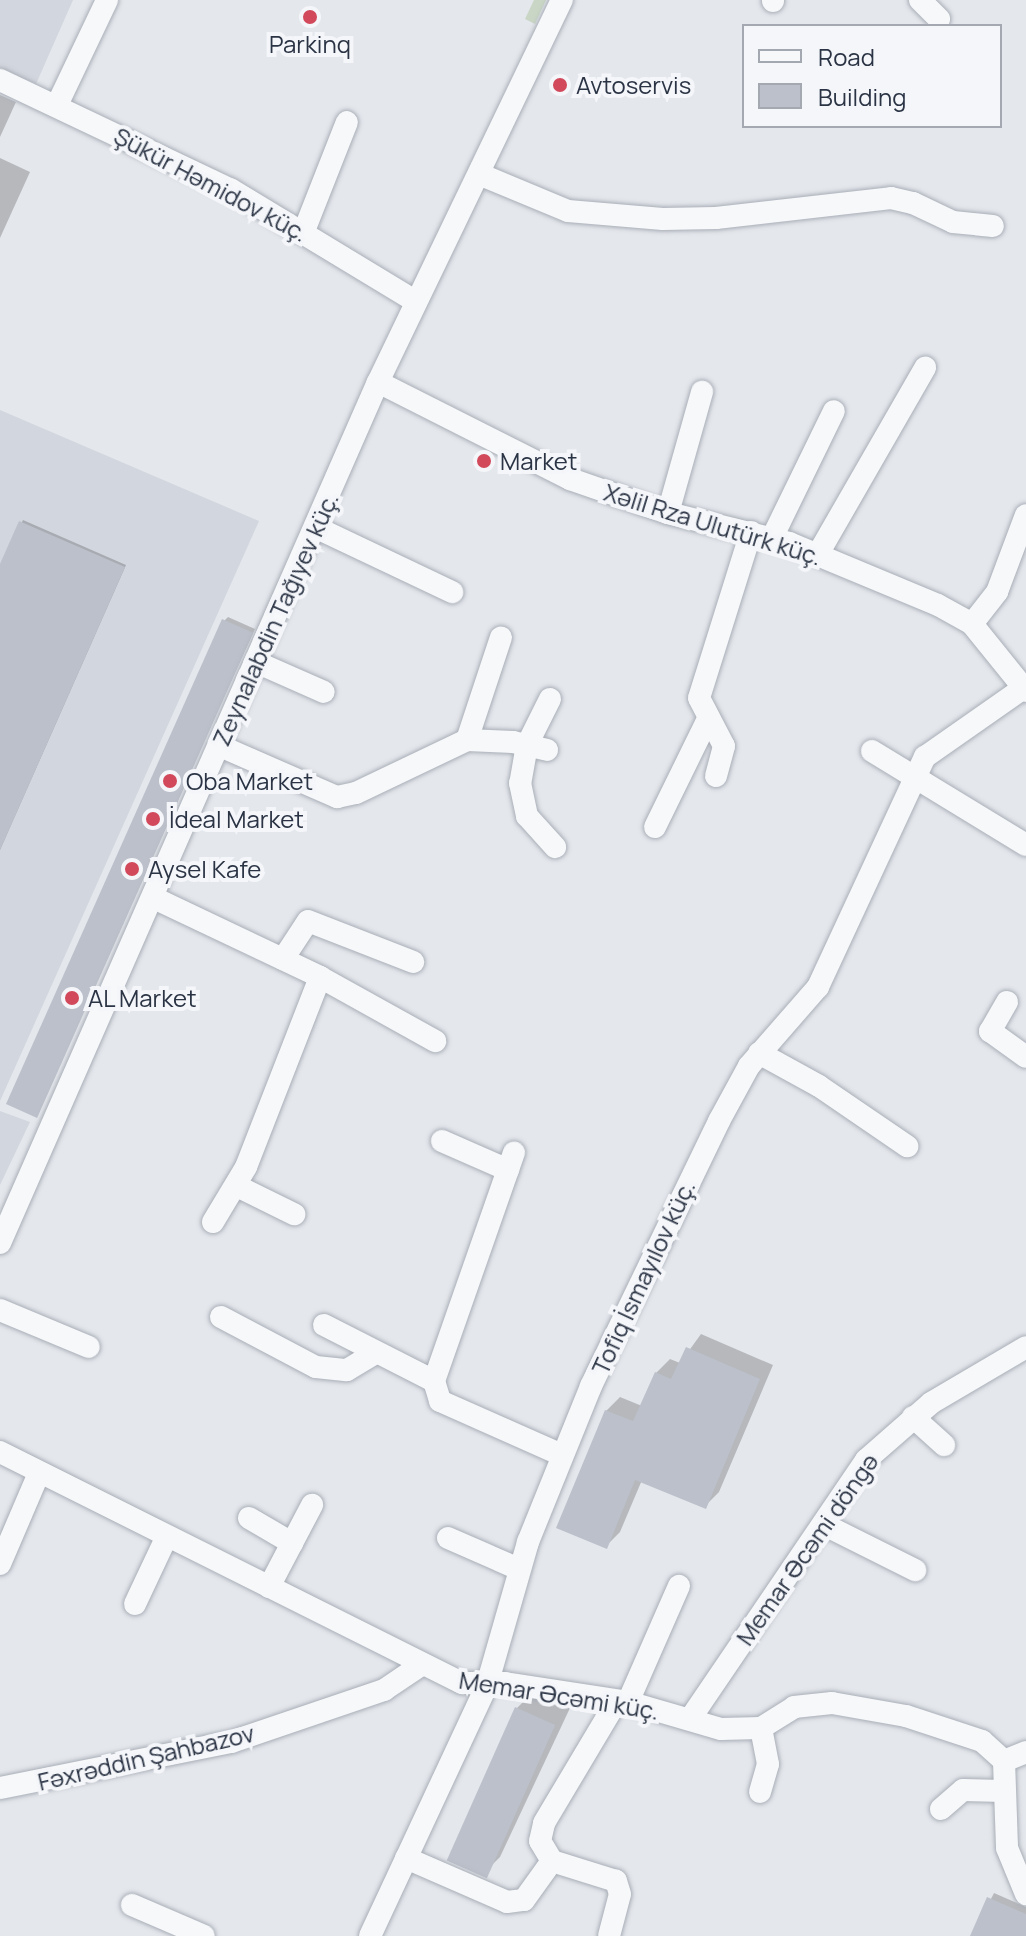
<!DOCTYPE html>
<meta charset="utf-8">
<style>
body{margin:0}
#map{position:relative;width:1026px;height:1936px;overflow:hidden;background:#e4e7ec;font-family:Manrope,sans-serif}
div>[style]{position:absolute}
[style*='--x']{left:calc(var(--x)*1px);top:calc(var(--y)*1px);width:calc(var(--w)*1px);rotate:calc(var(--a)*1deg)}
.built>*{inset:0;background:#d2d6de}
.green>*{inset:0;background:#c9d6c5}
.shadow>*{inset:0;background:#0003}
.building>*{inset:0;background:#bbc0ca;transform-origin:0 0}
.roads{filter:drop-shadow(0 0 2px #a9aeb7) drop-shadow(0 0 2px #a9aeb7)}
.minor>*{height:22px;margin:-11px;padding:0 11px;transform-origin:11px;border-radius:11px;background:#f7f8fa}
.dots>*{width:22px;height:22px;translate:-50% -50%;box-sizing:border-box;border:4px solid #f4f6f9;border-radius:50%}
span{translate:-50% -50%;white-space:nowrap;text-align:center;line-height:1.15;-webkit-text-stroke:8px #f4f6f9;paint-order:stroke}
.poi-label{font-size:24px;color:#2b3445}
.left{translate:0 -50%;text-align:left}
.street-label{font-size:24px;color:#2b3445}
.legend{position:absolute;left:742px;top:24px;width:260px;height:104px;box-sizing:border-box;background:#f4f6f9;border:2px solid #a4a8b1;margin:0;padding:10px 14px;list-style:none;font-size:24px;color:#2b3445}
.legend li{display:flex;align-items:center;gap:16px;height:40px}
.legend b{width:40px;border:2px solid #a4a8b1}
</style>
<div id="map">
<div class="built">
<i style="clip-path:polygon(0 0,73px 0,36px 84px,0 68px)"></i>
<i style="clip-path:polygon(0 410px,259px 521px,0 1101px)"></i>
<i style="clip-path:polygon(0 1111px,30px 1122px,0 1185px)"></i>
</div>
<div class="green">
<i style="clip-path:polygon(534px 0,546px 0,535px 24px,525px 19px)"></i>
</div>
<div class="shadow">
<i style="clip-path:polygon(0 95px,16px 102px,0 137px)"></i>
<i style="clip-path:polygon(0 158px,30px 172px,0 238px)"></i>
<i style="clip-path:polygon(23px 520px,126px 565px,0 850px,0 569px)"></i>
<i style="clip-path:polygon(228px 617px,255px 629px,32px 1114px,224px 621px)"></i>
<i style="clip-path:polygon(701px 1334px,773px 1365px,719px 1492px,705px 1506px,642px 1480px,620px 1532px,606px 1546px,606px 1411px,620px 1397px,642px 1406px,656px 1373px,670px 1359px,680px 1363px)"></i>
<i style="clip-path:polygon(534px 1691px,570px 1708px,500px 1857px,483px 1874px,517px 1708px)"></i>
<i style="clip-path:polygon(994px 1893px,1026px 1907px,1026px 1936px,972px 1936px)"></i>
</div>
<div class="building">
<i style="clip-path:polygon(19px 521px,125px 567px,0 850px,0 564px)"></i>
<i style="left:222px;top:619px;width:34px;height:531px;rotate:24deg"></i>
<i style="clip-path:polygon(686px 1347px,760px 1379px,706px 1509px,635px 1480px,607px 1549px,556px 1528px,605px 1410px,633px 1421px,655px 1372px,671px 1379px)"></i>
<i style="left:515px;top:1707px;width:44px;height:168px;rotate:24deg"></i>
<i style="clip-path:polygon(987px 1897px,1026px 1914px,1026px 1936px,970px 1936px)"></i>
</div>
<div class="roads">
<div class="minor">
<i style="--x:920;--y:0;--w:27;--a:45"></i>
<i style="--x:773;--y:1;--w:1;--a:-90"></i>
<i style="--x:0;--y:80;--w:255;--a:25.4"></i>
<i style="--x:230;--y:189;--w:216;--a:31.2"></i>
<i style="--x:57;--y:105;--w:116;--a:-64.5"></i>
<i style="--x:479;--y:174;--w:96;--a:22.6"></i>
<i style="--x:568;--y:211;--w:95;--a:4.8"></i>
<i style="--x:663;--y:219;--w:53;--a:-1.1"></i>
<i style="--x:716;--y:218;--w:176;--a:-6.5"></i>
<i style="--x:891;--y:198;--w:23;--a:13"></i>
<i style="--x:913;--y:203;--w:44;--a:25.4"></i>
<i style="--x:953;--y:222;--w:40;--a:5.7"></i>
<i style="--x:304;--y:231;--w:117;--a:-68.5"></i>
<i style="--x:378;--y:382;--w:215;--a:26.8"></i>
<i style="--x:570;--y:479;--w:104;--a:19.1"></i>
<i style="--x:668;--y:513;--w:125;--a:13.9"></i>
<i style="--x:789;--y:543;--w:161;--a:22.6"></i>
<i style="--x:938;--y:605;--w:39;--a:29"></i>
<i style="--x:972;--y:624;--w:86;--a:51.1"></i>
<i style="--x:668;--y:513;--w:126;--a:-74.3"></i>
<i style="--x:315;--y:527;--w:152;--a:25.4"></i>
<i style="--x:772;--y:538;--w:141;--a:-64"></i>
<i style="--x:818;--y:554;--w:215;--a:-60.1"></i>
<i style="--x:972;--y:624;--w:41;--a:-52"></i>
<i style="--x:997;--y:592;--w:82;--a:-69.4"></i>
<i style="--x:256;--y:662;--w:74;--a:23.8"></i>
<i style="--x:550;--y:699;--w:51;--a:116.6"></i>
<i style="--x:527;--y:745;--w:39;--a:100"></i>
<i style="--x:520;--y:783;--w:34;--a:78"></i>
<i style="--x:527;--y:816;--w:42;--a:47.9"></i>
<i style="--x:467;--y:740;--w:108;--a:-71.7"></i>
<i style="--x:220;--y:746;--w:128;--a:23.6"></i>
<i style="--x:337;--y:797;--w:19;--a:-12"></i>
<i style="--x:356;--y:793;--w:123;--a:-25.5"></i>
<i style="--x:467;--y:740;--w:46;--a:2.5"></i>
<i style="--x:513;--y:742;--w:35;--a:13"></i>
<i style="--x:872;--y:751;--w:180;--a:31.4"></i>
<i style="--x:716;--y:776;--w:31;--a:-75"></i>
<i style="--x:724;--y:746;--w:54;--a:-117.5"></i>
<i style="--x:699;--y:698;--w:174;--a:-72.6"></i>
<i style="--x:655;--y:827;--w:118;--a:-63.9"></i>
<i style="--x:154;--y:898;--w:184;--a:25.4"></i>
<i style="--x:320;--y:977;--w:132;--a:29.1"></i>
<i style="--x:283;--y:959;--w:45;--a:-56.7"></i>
<i style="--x:308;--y:921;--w:113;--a:21.3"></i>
<i style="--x:1007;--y:1002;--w:34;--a:120"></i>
<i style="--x:990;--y:1031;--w:44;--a:35.8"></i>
<i style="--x:759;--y:1053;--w:68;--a:28.8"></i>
<i style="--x:819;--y:1086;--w:107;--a:34.3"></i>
<i style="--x:442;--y:1141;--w:72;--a:23.7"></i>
<i style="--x:237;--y:1186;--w:64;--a:26.2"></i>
<i style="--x:213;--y:1222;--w:64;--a:-59"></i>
<i style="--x:246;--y:1167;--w:204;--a:-68.7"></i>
<i style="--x:0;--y:1243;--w:940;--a:-66.3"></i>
<i style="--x:378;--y:382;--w:424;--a:-64.3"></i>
<i style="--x:0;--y:1310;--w:96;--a:22.6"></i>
<i style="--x:221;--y:1317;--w:107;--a:27.8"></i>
<i style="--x:316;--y:1367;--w:31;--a:6"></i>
<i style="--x:347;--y:1370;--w:33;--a:-31"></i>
<i style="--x:324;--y:1325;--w:123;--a:27"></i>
<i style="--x:434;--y:1381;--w:21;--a:73"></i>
<i style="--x:440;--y:1401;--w:133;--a:23.9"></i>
<i style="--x:434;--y:1381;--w:242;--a:-70.7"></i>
<i style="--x:913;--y:1417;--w:42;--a:42.1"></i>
<i style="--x:0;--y:1452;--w:517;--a:26.57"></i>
<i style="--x:462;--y:1683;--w:43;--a:0"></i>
<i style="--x:505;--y:1683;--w:124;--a:8.8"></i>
<i style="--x:628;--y:1702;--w:97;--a:16.2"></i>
<i style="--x:721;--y:1729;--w:40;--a:-1.4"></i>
<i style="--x:761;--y:1728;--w:39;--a:-32"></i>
<i style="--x:794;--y:1707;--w:38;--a:-6"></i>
<i style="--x:832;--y:1703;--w:75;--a:10"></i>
<i style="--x:906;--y:1716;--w:80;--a:18.2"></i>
<i style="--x:982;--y:1741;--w:30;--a:42"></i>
<i style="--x:1004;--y:1761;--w:87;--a:88"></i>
<i style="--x:1007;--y:1848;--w:50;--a:67.6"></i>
<i style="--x:249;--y:1518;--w:50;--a:30.2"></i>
<i style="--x:825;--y:1525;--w:101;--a:26.6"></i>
<i style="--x:448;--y:1538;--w:77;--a:23.6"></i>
<i style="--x:0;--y:1564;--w:99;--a:-66.8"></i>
<i style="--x:269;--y:1587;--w:93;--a:-62.3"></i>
<i style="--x:135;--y:1604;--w:75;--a:-64.8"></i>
<i style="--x:628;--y:1702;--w:127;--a:-66.3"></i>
<i style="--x:690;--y:1719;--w:313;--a:-55.8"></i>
<i style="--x:866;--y:1460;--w:86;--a:-41.2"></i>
<i style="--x:931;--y:1403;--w:110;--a:-30.5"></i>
<i style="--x:1004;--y:1761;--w:24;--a:-22"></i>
<i style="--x:0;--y:1788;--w:236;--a:-11.3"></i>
<i style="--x:231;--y:1742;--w:162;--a:-18.8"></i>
<i style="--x:384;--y:1690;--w:45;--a:-34"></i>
<i style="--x:760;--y:1792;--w:29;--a:-74"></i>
<i style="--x:768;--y:1764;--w:37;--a:-101"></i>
<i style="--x:941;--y:1809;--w:29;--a:-41"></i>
<i style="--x:963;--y:1790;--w:40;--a:1.4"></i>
<i style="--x:406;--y:1858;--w:110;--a:23.5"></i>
<i style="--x:507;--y:1902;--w:17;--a:-7"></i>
<i style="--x:524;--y:1900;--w:48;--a:-54.3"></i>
<i style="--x:132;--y:1905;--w:78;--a:23.3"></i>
<i style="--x:370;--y:1936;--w:277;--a:-65"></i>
<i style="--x:487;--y:1685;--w:149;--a:-74"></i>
<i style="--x:528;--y:1542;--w:168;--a:-68"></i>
<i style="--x:591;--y:1386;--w:294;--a:-64.2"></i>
<i style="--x:719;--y:1121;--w:63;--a:-61.4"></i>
<i style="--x:749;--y:1066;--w:105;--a:-48.9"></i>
<i style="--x:818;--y:987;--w:254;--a:-65.1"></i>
<i style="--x:925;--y:757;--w:118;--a:-35"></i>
<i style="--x:609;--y:1936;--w:43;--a:-75.3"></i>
<i style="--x:620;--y:1894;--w:14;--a:-107"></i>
<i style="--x:616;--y:1881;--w:67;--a:-162.6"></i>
<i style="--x:552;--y:1861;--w:23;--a:-121"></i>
<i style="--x:540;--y:1841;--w:18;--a:-77"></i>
<i style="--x:544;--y:1823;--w:141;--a:-59.2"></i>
</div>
</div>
<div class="dots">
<i style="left:310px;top:17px;background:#d1495b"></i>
<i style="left:560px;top:85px;background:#d1495b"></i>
<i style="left:484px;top:461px;background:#d1495b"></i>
<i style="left:170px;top:781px;background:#d1495b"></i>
<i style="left:153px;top:819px;background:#d1495b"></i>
<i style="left:132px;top:869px;background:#d1495b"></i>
<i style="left:72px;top:998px;background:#d1495b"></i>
</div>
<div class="poi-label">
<span style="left:310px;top:44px">Parkinq</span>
<span class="left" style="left:576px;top:85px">Avtoservis</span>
<span class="left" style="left:500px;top:461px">Market</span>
<span class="left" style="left:186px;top:781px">Oba Market</span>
<span class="left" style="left:169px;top:819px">İdeal Market</span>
<span class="left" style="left:148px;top:869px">Aysel Kafe</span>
<span class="left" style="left:88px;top:998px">AL Market</span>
</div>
<div class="street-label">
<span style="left:211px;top:184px;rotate:28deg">Şükür Həmidov küç.</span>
<span style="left:713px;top:524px;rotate:17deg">Xəlil Rza Ulutürk küç.</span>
<span style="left:275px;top:619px;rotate:-66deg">Zeynalabdin Tağıyev küç.</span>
<span style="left:643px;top:1277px;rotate:-65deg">Tofiq İsmayılov küç.</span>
<span style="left:807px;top:1549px;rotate:-55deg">Memar Əcəmi döngə</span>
<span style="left:559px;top:1695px;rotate:9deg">Memar Əcəmi küç.</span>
<span style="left:146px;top:1757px;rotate:-13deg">Fəxrəddin Şahbazov</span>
</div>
<ul class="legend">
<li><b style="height:10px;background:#f7f8fa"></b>Road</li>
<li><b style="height:22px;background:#bbc0ca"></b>Building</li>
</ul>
</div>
